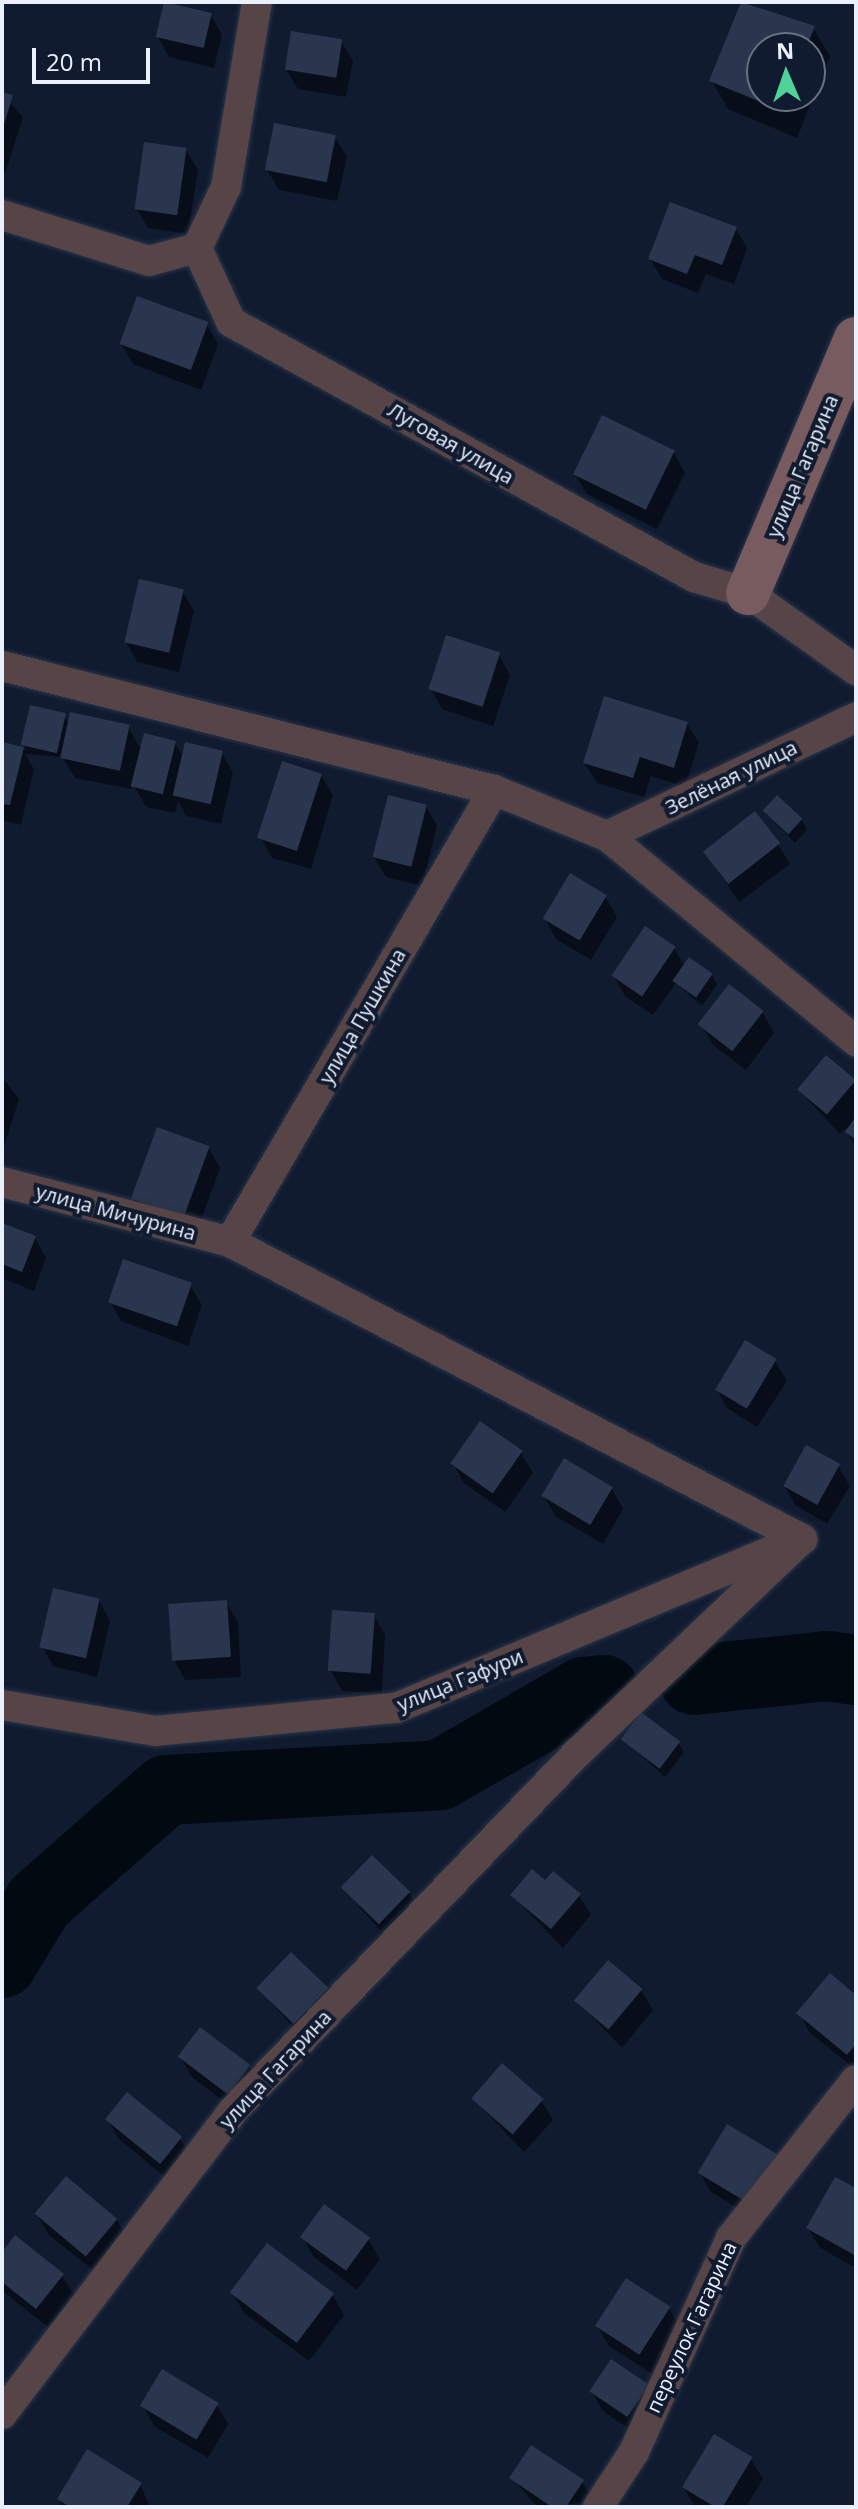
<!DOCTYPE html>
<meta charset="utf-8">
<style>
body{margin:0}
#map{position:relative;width:858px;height:2509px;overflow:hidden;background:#101b30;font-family:"Open Sans",sans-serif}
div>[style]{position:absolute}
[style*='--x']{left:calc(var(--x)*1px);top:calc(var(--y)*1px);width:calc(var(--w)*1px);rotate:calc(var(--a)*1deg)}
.shadow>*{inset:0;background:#0007}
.river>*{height:70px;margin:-35px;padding:0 35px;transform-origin:35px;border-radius:35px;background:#000a10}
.building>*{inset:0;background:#29364d;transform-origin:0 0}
.roads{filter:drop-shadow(0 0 2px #2a3549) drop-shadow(0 0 2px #2a3549)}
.street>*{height:30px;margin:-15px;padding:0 15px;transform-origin:15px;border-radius:15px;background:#564447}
.secondary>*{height:44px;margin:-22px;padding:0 22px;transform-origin:22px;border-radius:22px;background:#775b5f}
span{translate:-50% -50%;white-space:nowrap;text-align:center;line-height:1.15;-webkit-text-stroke:8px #101b30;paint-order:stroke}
.street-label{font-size:20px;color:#eaf1fd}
.frame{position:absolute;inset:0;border:4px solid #eaf1fd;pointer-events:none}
.north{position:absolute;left:746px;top:32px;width:80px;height:80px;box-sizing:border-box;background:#101b30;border:2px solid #677182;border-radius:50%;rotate:358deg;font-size:22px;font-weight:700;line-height:32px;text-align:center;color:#eaf1fd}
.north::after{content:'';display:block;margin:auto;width:28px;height:36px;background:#4fd399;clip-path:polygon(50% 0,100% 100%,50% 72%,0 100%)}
.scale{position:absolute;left:32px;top:48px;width:118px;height:36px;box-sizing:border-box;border:4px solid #eaf1fd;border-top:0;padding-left:10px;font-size:24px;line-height:28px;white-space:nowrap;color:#eaf1fd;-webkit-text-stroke:6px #101b30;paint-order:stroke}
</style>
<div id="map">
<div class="shadow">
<i style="clip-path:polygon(evenodd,743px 2px,813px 28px,830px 56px,797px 138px,728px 109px,711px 80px,743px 2px,762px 48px,810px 48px,810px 96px,762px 96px,762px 48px)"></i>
<i style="clip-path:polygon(211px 15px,222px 35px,214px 68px,169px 57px,158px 37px)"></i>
<i style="clip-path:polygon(341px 41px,353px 61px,346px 97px,298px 89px,286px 69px)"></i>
<i style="clip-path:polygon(2px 94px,23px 117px,5px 174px,2px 173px)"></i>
<i style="clip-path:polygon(335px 137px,347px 157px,337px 201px,279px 190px,267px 170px)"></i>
<i style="clip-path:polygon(186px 150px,198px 170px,188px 234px,148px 228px,136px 208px)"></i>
<i style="clip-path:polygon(736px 228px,747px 248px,734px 284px,706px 274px,698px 293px,662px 279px,650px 259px)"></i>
<i style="clip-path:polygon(206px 324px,218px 344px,201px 390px,133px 364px,121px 344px)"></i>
<i style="clip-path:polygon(674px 453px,685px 473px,657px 529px,587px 494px,575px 474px)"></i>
<i style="clip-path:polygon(182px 591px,194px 611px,179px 672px,137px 662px,126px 642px)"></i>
<i style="clip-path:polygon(499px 655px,510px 675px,493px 726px,442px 709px,431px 689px)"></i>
<i style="clip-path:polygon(64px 715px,70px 725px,128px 727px,142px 751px,175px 743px,184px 758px,222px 753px,233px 773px,221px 824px,186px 816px,178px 801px,175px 813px,146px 807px,132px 783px,131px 789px,75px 778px,62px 757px,25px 754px,34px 769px,21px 825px,2px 820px,2px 744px,26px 750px,23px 745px)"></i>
<i style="clip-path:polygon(687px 723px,699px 743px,685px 787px,651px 776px,644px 797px,597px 783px,585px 763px)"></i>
<i style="clip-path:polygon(321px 775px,333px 795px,311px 869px,272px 858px,261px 838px)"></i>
<i style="clip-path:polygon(426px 806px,437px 826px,422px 886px,386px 877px,374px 857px)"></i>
<i style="clip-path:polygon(765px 811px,802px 820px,807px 830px,795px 843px)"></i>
<i style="clip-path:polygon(778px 844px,790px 864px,739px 902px,704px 850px)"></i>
<i style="clip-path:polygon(605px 896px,617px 917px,591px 960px,556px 939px,545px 919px)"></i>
<i style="clip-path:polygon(674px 948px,685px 967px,712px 975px,717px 985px,702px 1006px,676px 983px,653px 1015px,625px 996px,613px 975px)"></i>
<i style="clip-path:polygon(729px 986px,763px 1013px,774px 1033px,746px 1070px,712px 1044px,701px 1024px)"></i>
<i style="clip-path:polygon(826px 1058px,856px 1083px,856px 1148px,847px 1132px,853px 1123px,840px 1134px,799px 1090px)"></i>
<i style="clip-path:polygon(2px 1077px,19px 1099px,2px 1153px)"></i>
<i style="clip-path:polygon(209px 1148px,220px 1168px,195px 1237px,145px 1218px,133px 1198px)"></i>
<i style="clip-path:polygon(2px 1225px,35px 1238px,46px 1258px,34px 1291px,2px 1278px)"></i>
<i style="clip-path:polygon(190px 1285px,202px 1305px,188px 1346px,121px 1321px,110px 1301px)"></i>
<i style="clip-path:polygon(775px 1361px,787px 1381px,757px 1427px,727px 1408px,716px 1388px)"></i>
<i style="clip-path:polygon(521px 1453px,533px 1473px,505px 1512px,464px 1483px,452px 1463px)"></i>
<i style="clip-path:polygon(838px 1466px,850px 1486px,827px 1524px,795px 1505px,784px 1485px)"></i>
<i style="clip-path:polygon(612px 1489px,623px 1509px,603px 1544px,555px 1516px,544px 1496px)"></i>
<i style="clip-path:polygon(99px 1600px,110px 1621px,97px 1677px,53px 1666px,42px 1646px)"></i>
<i style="clip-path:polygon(226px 1602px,238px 1622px,241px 1677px,185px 1680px,174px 1660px)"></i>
<i style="clip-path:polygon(374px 1615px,385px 1635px,382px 1693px,342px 1691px,331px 1671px)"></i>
<i style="clip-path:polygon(623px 1739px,678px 1743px,684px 1752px,665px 1777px)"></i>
<i style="clip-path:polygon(343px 1888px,409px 1893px,420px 1913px,391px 1943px)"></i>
<i style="clip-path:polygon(512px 1895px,579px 1895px,591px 1915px,563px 1948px)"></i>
<i style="clip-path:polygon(259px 1989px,326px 1990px,338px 2010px,306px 2042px)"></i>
<i style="clip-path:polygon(641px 1990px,653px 2010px,622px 2048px,577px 2001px)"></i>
<i style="clip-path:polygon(856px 1997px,856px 2070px,810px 2033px,799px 2013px)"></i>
<i style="clip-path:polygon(180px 2057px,249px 2066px,260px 2086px,240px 2114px,192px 2077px)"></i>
<i style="clip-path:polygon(473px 2098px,541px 2100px,553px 2120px,524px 2152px)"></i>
<i style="clip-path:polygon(107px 2119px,180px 2139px,192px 2159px,172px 2183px,119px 2139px)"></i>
<i style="clip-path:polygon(699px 2172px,792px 2178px,764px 2224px,711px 2192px)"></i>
<i style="clip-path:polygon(856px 2191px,856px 2268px,820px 2248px,808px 2228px)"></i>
<i style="clip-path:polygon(37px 2215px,117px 2220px,128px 2240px,99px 2275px,49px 2235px)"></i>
<i style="clip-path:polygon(302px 2237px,368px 2239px,380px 2259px,357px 2290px,314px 2257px)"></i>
<i style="clip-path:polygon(2px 2255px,62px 2275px,74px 2295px,48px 2327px,2px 2291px)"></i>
<i style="clip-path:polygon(232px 2293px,333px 2295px,344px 2315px,309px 2361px,244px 2313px)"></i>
<i style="clip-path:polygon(669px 2308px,680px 2328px,651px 2373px,609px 2346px,597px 2326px)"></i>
<i style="clip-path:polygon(648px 2387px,639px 2436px,603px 2411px,591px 2391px)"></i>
<i style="clip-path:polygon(216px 2404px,228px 2424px,208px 2458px,154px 2426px,143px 2406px)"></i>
<i style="clip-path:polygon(751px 2459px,763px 2479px,746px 2507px,695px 2507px,683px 2487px)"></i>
<i style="clip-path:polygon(512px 2478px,582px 2482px,594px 2502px,537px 2507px)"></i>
<i style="clip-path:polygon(140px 2484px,150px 2507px,64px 2507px,59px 2499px)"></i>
</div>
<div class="river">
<i style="--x:694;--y:1680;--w:134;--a:-6"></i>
<i style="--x:827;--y:1666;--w:29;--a:8"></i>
<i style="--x:2;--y:1963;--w:71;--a:-58.8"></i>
<i style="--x:39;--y:1902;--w:169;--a:-41.4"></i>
<i style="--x:166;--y:1790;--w:274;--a:-3.1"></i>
<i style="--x:440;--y:1775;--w:166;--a:-30"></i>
<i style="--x:584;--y:1692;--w:20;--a:-6"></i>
</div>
<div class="building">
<i style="left:164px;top:2px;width:49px;height:36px;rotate:13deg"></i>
<i style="clip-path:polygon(741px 2px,815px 26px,806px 48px,762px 48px,762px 96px,787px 96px,781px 110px,709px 81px)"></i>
<i style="left:291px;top:31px;width:52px;height:39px;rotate:9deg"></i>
<i style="clip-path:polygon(2px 92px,13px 95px,3px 128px,2px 128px)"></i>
<i style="left:274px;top:123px;width:63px;height:48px;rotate:11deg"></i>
<i style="left:144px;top:142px;width:43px;height:68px;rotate:8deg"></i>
<i style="clip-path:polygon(670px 202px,737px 227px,722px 265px,695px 255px,687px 274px,648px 259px)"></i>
<i style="left:137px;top:296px;width:76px;height:51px;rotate:20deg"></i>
<i style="left:602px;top:415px;width:81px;height:66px;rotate:26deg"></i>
<i style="left:139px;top:579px;width:46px;height:65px;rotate:13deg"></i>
<i style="left:446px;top:635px;width:57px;height:57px;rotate:18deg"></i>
<i style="clip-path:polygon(604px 696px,688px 722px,674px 768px,640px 757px,633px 778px,583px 763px)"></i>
<i style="left:30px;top:705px;width:37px;height:41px;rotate:13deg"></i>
<i style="left:70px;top:712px;width:61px;height:47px;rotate:12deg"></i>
<i style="left:144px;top:733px;width:33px;height:55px;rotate:14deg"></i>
<i style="clip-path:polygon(2px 742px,24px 747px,10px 805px,2px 804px)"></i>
<i style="left:185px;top:742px;width:39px;height:55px;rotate:13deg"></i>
<i style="left:282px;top:761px;width:42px;height:81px;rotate:18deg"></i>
<i style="left:388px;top:795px;width:40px;height:64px;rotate:14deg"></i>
<i style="left:777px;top:795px;width:35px;height:21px;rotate:43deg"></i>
<i style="left:755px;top:811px;width:41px;height:66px;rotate:52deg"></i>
<i style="left:570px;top:873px;width:43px;height:53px;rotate:31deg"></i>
<i style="left:645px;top:926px;width:37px;height:60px;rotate:34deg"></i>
<i style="left:689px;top:957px;width:29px;height:29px;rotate:35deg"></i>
<i style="left:729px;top:984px;width:44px;height:51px;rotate:38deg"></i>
<i style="left:826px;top:1055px;width:39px;height:45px;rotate:40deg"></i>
<i style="clip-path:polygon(856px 1116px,856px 1140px,845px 1132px)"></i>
<i style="left:157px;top:1127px;width:56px;height:76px;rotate:20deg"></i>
<i style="clip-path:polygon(2px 1223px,36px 1236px,22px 1272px,2px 1264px)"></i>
<i style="left:123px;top:1259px;width:73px;height:46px;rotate:19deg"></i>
<i style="left:745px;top:1340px;width:37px;height:58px;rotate:31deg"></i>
<i style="left:480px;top:1421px;width:52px;height:52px;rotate:35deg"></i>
<i style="left:806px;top:1445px;width:39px;height:47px;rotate:29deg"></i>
<i style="left:564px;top:1458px;width:57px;height:44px;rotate:31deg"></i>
<i style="left:53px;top:1588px;width:48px;height:61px;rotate:13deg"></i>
<i style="left:227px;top:1600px;width:57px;height:59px;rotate:86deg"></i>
<i style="left:332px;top:1610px;width:43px;height:61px;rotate:4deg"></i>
<i style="left:641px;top:1712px;width:49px;height:34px;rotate:37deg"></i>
<i style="left:372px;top:1855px;width:53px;height:45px;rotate:44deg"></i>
<i style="clip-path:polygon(532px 1869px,545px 1880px,553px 1871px,581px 1894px,551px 1929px,510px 1895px)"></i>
<i style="left:291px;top:1952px;width:52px;height:50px;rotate:44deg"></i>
<i style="left:608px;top:1960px;width:45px;height:53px;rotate:40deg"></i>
<i style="clip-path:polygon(830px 1973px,856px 1995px,856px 2044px,847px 2055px,796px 2013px)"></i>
<i style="left:200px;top:2027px;width:63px;height:37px;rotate:37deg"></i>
<i style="left:502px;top:2063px;width:55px;height:47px;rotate:41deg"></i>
<i style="left:127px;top:2092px;width:71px;height:35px;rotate:39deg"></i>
<i style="left:727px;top:2124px;width:64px;height:57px;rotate:31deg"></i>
<i style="left:66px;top:2176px;width:67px;height:49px;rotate:40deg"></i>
<i style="clip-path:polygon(835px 2177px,856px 2188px,856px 2256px,806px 2228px)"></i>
<i style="left:324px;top:2204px;width:57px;height:41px;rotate:36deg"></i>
<i style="clip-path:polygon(15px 2235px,64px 2274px,36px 2309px,2px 2282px,2px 2252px)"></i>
<i style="left:267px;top:2243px;width:84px;height:62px;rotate:37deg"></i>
<i style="left:626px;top:2278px;width:53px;height:57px;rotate:33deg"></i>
<i style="left:611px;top:2359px;width:46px;height:39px;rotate:34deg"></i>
<i style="left:162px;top:2369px;width:66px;height:43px;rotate:31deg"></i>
<i style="left:714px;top:2434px;width:45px;height:62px;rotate:31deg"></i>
<i style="clip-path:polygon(531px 2445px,584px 2480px,566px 2507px,552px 2507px,509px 2478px)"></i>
<i style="clip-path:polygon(87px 2449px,142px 2483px,127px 2507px,70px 2507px,57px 2499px)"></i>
</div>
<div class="roads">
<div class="street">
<i style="--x:2;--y:215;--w:154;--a:17.4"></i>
<i style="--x:149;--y:261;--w:50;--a:-15.2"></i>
<i style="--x:197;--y:248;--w:81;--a:65.3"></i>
<i style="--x:231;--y:322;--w:529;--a:28.84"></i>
<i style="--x:694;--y:577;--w:56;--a:16.5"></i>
<i style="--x:748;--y:593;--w:133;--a:35.5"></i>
<i style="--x:197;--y:248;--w:68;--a:-64.6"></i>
<i style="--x:226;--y:187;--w:188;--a:-80.5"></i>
<i style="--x:2;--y:666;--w:507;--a:14.15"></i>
<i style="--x:494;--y:790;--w:523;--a:120.29"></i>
<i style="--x:494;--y:790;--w:122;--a:22.2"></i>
<i style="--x:607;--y:836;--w:323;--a:39.5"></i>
<i style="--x:607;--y:836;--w:276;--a:-25.5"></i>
<i style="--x:2;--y:1182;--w:236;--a:14.7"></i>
<i style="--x:230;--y:1242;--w:645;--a:27.44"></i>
<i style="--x:802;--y:1539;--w:308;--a:136.4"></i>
<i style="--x:579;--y:1751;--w:499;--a:133.9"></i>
<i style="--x:233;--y:2111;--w:381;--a:127.3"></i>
<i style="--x:2;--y:1705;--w:155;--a:9.6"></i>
<i style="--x:155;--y:1731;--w:242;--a:-5.5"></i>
<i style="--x:396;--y:1708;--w:420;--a:-22.7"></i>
<i style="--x:598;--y:2507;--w:66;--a:-56.8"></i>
<i style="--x:634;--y:2452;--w:235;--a:-65.6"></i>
<i style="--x:731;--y:2238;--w:201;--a:-51.7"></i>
</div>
<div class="secondary">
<i style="--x:748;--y:593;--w:276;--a:-67"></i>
</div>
</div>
<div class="street-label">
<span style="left:451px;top:443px;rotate:30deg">Луговая улица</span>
<span style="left:802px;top:466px;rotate:-67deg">улица Гагарина</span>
<span style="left:731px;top:777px;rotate:-26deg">Зелёная улица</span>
<span style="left:362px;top:1016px;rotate:-60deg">улица Пушкина</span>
<span style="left:116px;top:1212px;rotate:15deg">улица Мичурина</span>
<span style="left:460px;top:1680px;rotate:-22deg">улица Гафури</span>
<span style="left:275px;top:2069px;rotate:-47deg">улица Гагарина</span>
<span style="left:691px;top:2327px;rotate:-65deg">переулок Гагарина</span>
</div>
<div class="frame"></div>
<div class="north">N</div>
<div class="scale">20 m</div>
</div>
